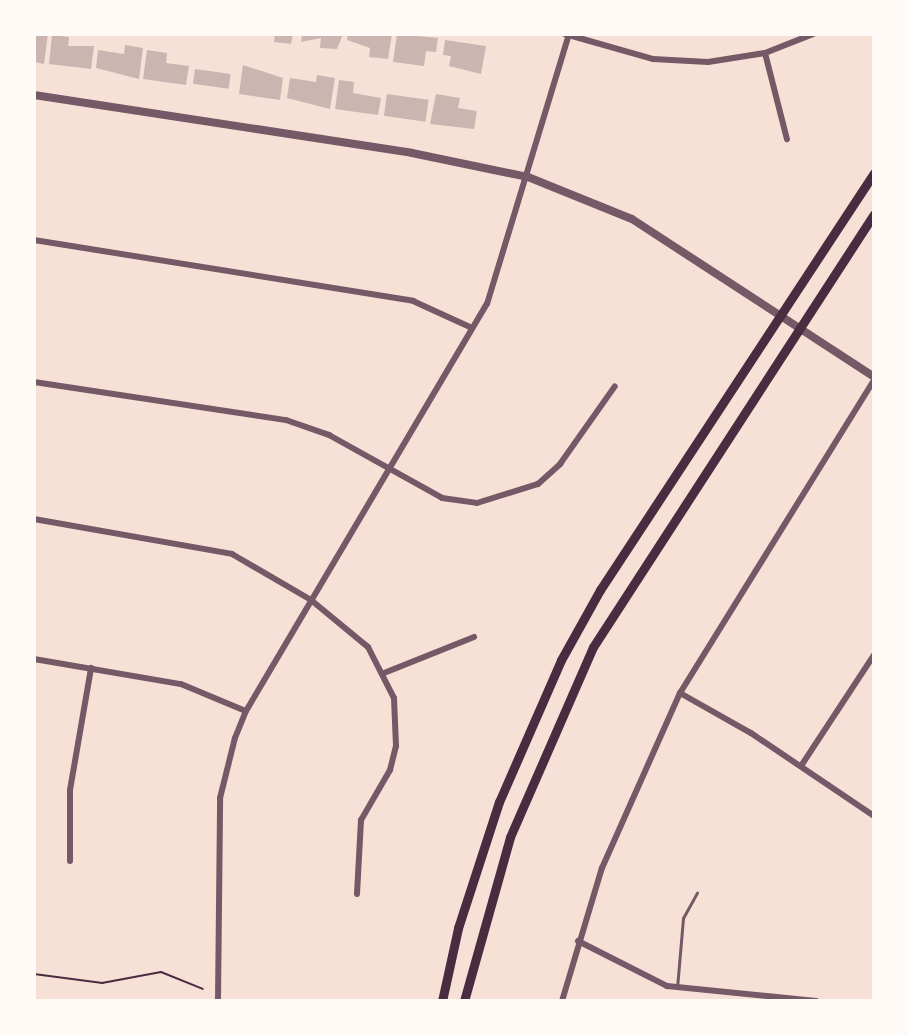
<!DOCTYPE html>
<style>
body{margin:0}
#map{position:relative;width:908px;height:1035px;overflow:hidden;background:#f7e1d7;font-family:Quicksand,sans-serif}
div>[style]{position:absolute}
[style*='--x']{left:calc(var(--x)*1px);top:calc(var(--y)*1px);width:calc(var(--w)*1px);rotate:calc(var(--a)*1deg)}
.building>*{inset:0;background:#ccb4b1;transform-origin:0 0}
.path>*{height:2px;margin:-1px;padding:0 1px;transform-origin:1px;border-radius:1px;background:#4a2c40}
.service>*{height:3px;margin:-1.5px;padding:0 1.5px;transform-origin:1.5px;border-radius:1.5px;background:#755966}
.minor>*{height:6px;margin:-3px;padding:0 3px;transform-origin:3px;border-radius:3px;background:#755966}
.tertiary>*{height:8px;margin:-4px;padding:0 4px;transform-origin:4px;border-radius:4px;background:#755966}
.secondary>*{height:9px;margin:-4.5px;padding:0 4.5px;transform-origin:4.5px;border-radius:4.5px;background:#4a2c40}
span{translate:-50% -50%;white-space:nowrap;text-align:center;line-height:1.15;-webkit-text-stroke:7px #fffaf5;paint-order:stroke}
.frame{position:absolute;inset:0;border:36px solid #fffaf5;pointer-events:none}
</style>
<div id="map">
<div class="building">
<i style="clip-path:polygon(34px 34px,48px 34px,44px 64px,34px 62px)"></i>
<i style="clip-path:polygon(275px 34px,293px 34px,291px 44px,274px 42px)"></i>
<i style="clip-path:polygon(302px 34px,343px 34px,337px 49px,320px 48px,321px 38px,301px 42px)"></i>
<i style="clip-path:polygon(348px 34px,392px 34px,388px 59px,369px 57px,370px 48px,347px 40px)"></i>
<i style="clip-path:polygon(397px 34px,438px 38px,436px 52px,426px 51px,424px 66px,393px 62px)"></i>
<i style="clip-path:polygon(52px 35px,69px 37px,68px 46px,94px 46px,91px 69px,49px 64px)"></i>
<i style="clip-path:polygon(445px 40px,486px 46px,481px 74px,449px 66px,451px 56px,443px 55px)"></i>
<i style="clip-path:polygon(125px 45px,143px 48px,139px 79px,96px 68px,98px 50px,124px 54px)"></i>
<i style="clip-path:polygon(147px 50px,167px 53px,166px 63px,189px 66px,186px 85px,143px 79px)"></i>
<i style="clip-path:polygon(243px 65px,283px 78px,280px 100px,239px 94px)"></i>
<i style="left:195px;top:69px;width:36px;height:15px;rotate:8deg"></i>
<i style="clip-path:polygon(317px 75px,335px 78px,330px 109px,287px 98px,290px 78px,316px 82px)"></i>
<i style="clip-path:polygon(339px 80px,354px 82px,353px 93px,381px 98px,378px 115px,335px 109px)"></i>
<i style="left:387px;top:94px;width:42px;height:22px;rotate:8deg"></i>
<i style="clip-path:polygon(436px 94px,460px 98px,458px 108px,477px 111px,474px 129px,430px 124px)"></i>
</div>
<div class="path">
<i style="--x:34;--y:974;--w:69;--a:7.5"></i>
<i style="--x:102;--y:983;--w:60;--a:-10.6"></i>
<i style="--x:161;--y:972;--w:45;--a:22"></i>
</div>
<div class="service">
<i style="--x:677;--y:988;--w:70;--a:-85.1"></i>
<i style="--x:683;--y:918;--w:29;--a:-61"></i>
</div>
<div class="minor">
<i style="--x:565;--y:34;--w:91;--a:15.9"></i>
<i style="--x:653;--y:59;--w:55;--a:3.1"></i>
<i style="--x:708;--y:62;--w:58;--a:-9"></i>
<i style="--x:765;--y:53;--w:52;--a:-21.6"></i>
<i style="--x:765;--y:53;--w:89;--a:75.7"></i>
<i style="--x:34;--y:240;--w:384;--a:9.1"></i>
<i style="--x:413;--y:301;--w:65;--a:24.6"></i>
<i style="--x:34;--y:382;--w:255;--a:8.6"></i>
<i style="--x:286;--y:420;--w:46;--a:19.2"></i>
<i style="--x:329;--y:435;--w:129;--a:29.1"></i>
<i style="--x:442;--y:498;--w:35;--a:8"></i>
<i style="--x:477;--y:503;--w:64;--a:-17.3"></i>
<i style="--x:538;--y:484;--w:30;--a:-42"></i>
<i style="--x:560;--y:464;--w:95;--a:-54.8"></i>
<i style="--x:34;--y:519;--w:201;--a:10"></i>
<i style="--x:232;--y:554;--w:91;--a:30.2"></i>
<i style="--x:311;--y:600;--w:74;--a:39.5"></i>
<i style="--x:368;--y:647;--w:57;--a:63"></i>
<i style="--x:394;--y:698;--w:48;--a:87.6"></i>
<i style="--x:396;--y:746;--w:25;--a:104"></i>
<i style="--x:390;--y:770;--w:58;--a:120.1"></i>
<i style="--x:361;--y:820;--w:74;--a:93.1"></i>
<i style="--x:34;--y:659;--w:149;--a:9.7"></i>
<i style="--x:181;--y:684;--w:70;--a:22.6"></i>
<i style="--x:384;--y:673;--w:97;--a:-21.8"></i>
<i style="--x:680;--y:693;--w:81;--a:29.4"></i>
<i style="--x:751;--y:733;--w:148;--a:34"></i>
<i style="--x:801;--y:766;--w:133;--a:-56.7"></i>
<i style="--x:70;--y:861;--w:71;--a:-90"></i>
<i style="--x:70;--y:790;--w:124;--a:-80.2"></i>
<i style="--x:578;--y:941;--w:100;--a:26.8"></i>
<i style="--x:667;--y:986;--w:150;--a:5.7"></i>
<i style="--x:218;--y:1001;--w:203;--a:-89.4"></i>
<i style="--x:220;--y:798;--w:62;--a:-76"></i>
<i style="--x:235;--y:738;--w:29;--a:-68"></i>
<i style="--x:246;--y:711;--w:473;--a:-59.4"></i>
<i style="--x:487;--y:304;--w:282;--a:-73.1"></i>
<i style="--x:562;--y:1001;--w:139;--a:-73.3"></i>
<i style="--x:602;--y:868;--w:192;--a:-66"></i>
<i style="--x:680;--y:693;--w:368;--a:-58.2"></i>
</div>
<div class="tertiary">
<i style="--x:34;--y:95;--w:382;--a:8.7"></i>
<i style="--x:412;--y:153;--w:118;--a:11.7"></i>
<i style="--x:528;--y:177;--w:112;--a:22"></i>
<i style="--x:632;--y:219;--w:289;--a:33.1"></i>
</div>
<div class="secondary">
<i style="--x:442;--y:1001;--w:75;--a:-77.6"></i>
<i style="--x:458;--y:928;--w:133;--a:-72"></i>
<i style="--x:499;--y:802;--w:155;--a:-66.4"></i>
<i style="--x:561;--y:660;--w:80;--a:-60.9"></i>
<i style="--x:600;--y:590;--w:499;--a:-56.7"></i>
<i style="--x:464;--y:1001;--w:170;--a:-74.3"></i>
<i style="--x:510;--y:837;--w:207;--a:-66.4"></i>
<i style="--x:593;--y:647;--w:516;--a:-57.02"></i>
</div>
<div class="frame"></div>
</div>
